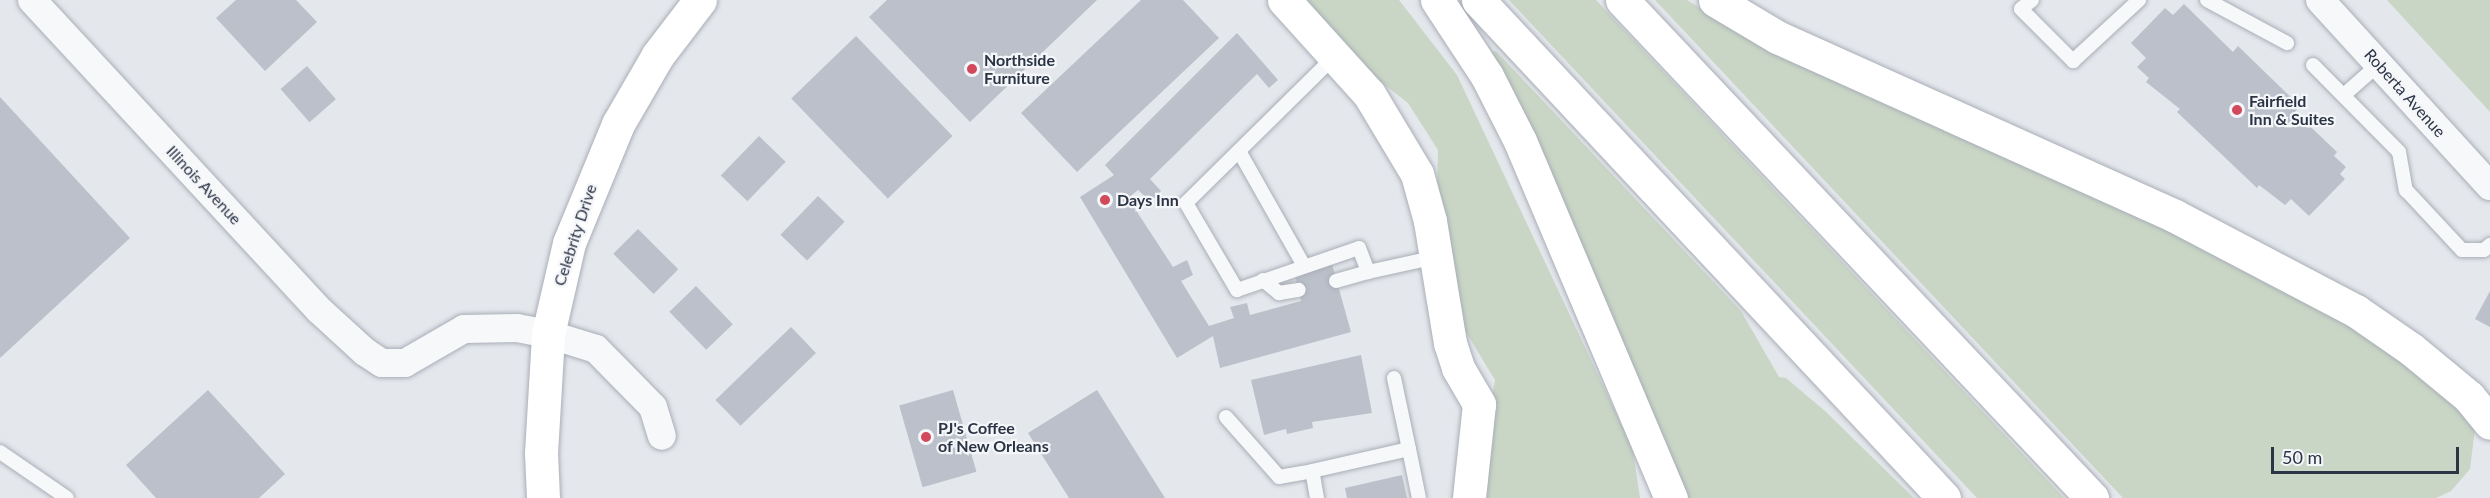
<!DOCTYPE html>
<style>
body{margin:0}
#map{position:relative;width:2490px;height:498px;overflow:hidden;background:#e4e7ec;font-family:Lato,sans-serif}
div>[style]{position:absolute}
[style*='--x']{left:calc(var(--x)*1px);top:calc(var(--y)*1px);width:calc(var(--w)*1px);rotate:calc(var(--a)*1deg)}
.green>*{inset:0;background:#c9d6c5}
.building>*{inset:0;background:#bbc0ca;transform-origin:0 0}
.roads{filter:drop-shadow(0 0 2px #a9aeb7) drop-shadow(0 0 2px #a9aeb7)}
.lane>*{height:14px;margin:-7px;padding:0 7px;transform-origin:7px;border-radius:7px;background:#f7f8fa}
.street>*{height:28px;margin:-14px;padding:0 14px;transform-origin:14px;border-radius:14px;background:#f7f8fa}
.secondary>*{height:33px;margin:-16.5px;padding:0 16.5px;transform-origin:16.5px;border-radius:16.5px;background:#fff}
.highway>*{height:33px;margin:-16.5px;padding:0 16.5px;transform-origin:16.5px;border-radius:16.5px;background:#fff}
.dots>*{width:16px;height:16px;translate:-50% -50%;box-sizing:border-box;border:3px solid #f4f6f9;border-radius:50%}
span{translate:-50% -50%;white-space:nowrap;text-align:center;line-height:1.15;-webkit-text-stroke:4.5px #f4f6f9;paint-order:stroke}
.poi-label{font-size:16px;color:#2b3445;font-weight:700}
.left{translate:0 -50%;text-align:left}
.street-label{font-size:16px;color:#2b3445}
.scale{position:absolute;left:2271px;top:447px;width:188px;height:27px;box-sizing:border-box;border:3px solid #2b3445;border-top:0;padding-left:8px;font-size:18px;line-height:21px;white-space:nowrap;color:#2b3445;-webkit-text-stroke:4px #f4f6f9;paint-order:stroke}
</style>
<div id="map">
<div class="green">
<i style="clip-path:polygon(1301px 0,1399px 0,1457px 75px,1623px 428px,1629px 425px,1640px 498px,1476px 498px,1495px 380px,1464px 329px,1437px 196px,1438px 150px,1408px 103px,1369px 73px)"></i>
<i style="clip-path:polygon(1509px 0,1596px 0,2064px 498px,1977px 498px)"></i>
<i style="clip-path:polygon(1655px 0,1687px 0,1728px 25px,2232px 260px,2331px 312px,2438px 385px,2475px 428px,2470px 469px,2451px 491px,2436px 498px,2123px 498px)"></i>
<i style="clip-path:polygon(2387px 0,2490px 0,2490px 112px)"></i>
<i style="clip-path:polygon(1496px 51px,1741px 311px,1779px 377px,1786px 378px,1825px 411px,1914px 498px,1680px 498px,1491px 52px)"></i>
</div>
<div class="building">
<i style="clip-path:polygon(236px 0,296px 0,317px 22px,265px 71px,216px 18px)"></i>
<i style="clip-path:polygon(887px 0,1097px 0,970px 122px,869px 17px)"></i>
<i style="clip-path:polygon(1141px 0,1183px 0,1219px 38px,1077px 172px,1021px 113px)"></i>
<i style="clip-path:polygon(2184px 4px,2233px 52px,2238px 46px,2300px 106px,2295px 112px,2337px 152px,2334px 156px,2346px 167px,2340px 174px,2345px 179px,2309px 216px,2291px 199px,2285px 205px,2259px 185px,2257px 188px,2177px 112px,2180px 109px,2146px 82px,2149px 78px,2137px 67px,2146px 58px,2131px 43px,2165px 8px,2173px 15px)"></i>
<i style="clip-path:polygon(1237px 33px,1278px 80px,1269px 88px,1257px 74px,1150px 179px,1161px 191px,1151px 202px,1138px 190px,1128px 198px,1173px 267px,1187px 260px,1193px 275px,1181px 281px,1209px 326px,1234px 318px,1230px 307px,1247px 303px,1250px 315px,1301px 301px,1295px 275px,1332px 264px,1351px 332px,1220px 368px,1213px 336px,1177px 358px,1080px 197px,1114px 175px,1105px 165px)"></i>
<i style="left:856px;top:36px;width:139px;height:90px;rotate:46deg"></i>
<i style="left:307px;top:66px;width:44px;height:35px;rotate:49deg"></i>
<i style="clip-path:polygon(0 97px,130px 238px,0 358px)"></i>
<i style="left:759px;top:136px;width:37px;height:55px;rotate:44deg"></i>
<i style="left:818px;top:196px;width:37px;height:54px;rotate:44deg"></i>
<i style="left:638px;top:229px;width:57px;height:35px;rotate:45deg"></i>
<i style="left:696px;top:286px;width:53px;height:37px;rotate:46deg"></i>
<i style="clip-path:polygon(2490px 291px,2490px 327px,2475px 319px)"></i>
<i style="left:791px;top:327px;width:36px;height:105px;rotate:46deg"></i>
<i style="clip-path:polygon(1361px 355px,1372px 413px,1312px 422px,1313px 428px,1287px 434px,1286px 429px,1264px 435px,1251px 380px)"></i>
<i style="clip-path:polygon(208px 390px,285px 474px,259px 498px,156px 498px,126px 465px)"></i>
<i style="left:953px;top:390px;width:85px;height:56px;rotate:74deg"></i>
<i style="clip-path:polygon(1097px 390px,1165px 498px,1069px 498px,1028px 433px)"></i>
<i style="clip-path:polygon(1402px 475px,1407px 498px,1347px 498px,1345px 488px)"></i>
</div>
<div class="roads">
<div class="lane">
<i style="--x:2032;--y:0;--w:14;--a:141"></i>
<i style="--x:2021;--y:9;--w:74;--a:45"></i>
<i style="--x:2073;--y:61;--w:90;--a:-42.7"></i>
<i style="--x:2207;--y:0;--w:91;--a:28.3"></i>
<i style="--x:1335;--y:56;--w:209;--a:135.4"></i>
<i style="--x:1186;--y:203;--w:101;--a:59.6"></i>
<i style="--x:1237;--y:290;--w:129;--a:-19"></i>
<i style="--x:1359;--y:248;--w:26;--a:69"></i>
<i style="--x:1368;--y:272;--w:70;--a:-12.4"></i>
<i style="--x:2313;--y:65;--w:122;--a:45.3"></i>
<i style="--x:2399;--y:152;--w:39;--a:80"></i>
<i style="--x:2406;--y:190;--w:82;--a:47"></i>
<i style="--x:2462;--y:250;--w:22;--a:0"></i>
<i style="--x:2484;--y:250;--w:8;--a:-40"></i>
<i style="--x:2345;--y:94;--w:45;--a:-41.4"></i>
<i style="--x:1239;--y:151;--w:132;--a:60.5"></i>
<i style="--x:1263;--y:280;--w:21;--a:39"></i>
<i style="--x:1279;--y:293;--w:20;--a:-9"></i>
<i style="--x:1336;--y:281;--w:33;--a:-16"></i>
<i style="--x:1394;--y:378;--w:73;--a:78.1"></i>
<i style="--x:1226;--y:417;--w:80;--a:48.5"></i>
<i style="--x:1279;--y:477;--w:34;--a:-10"></i>
<i style="--x:0;--y:452;--w:81;--a:34.5"></i>
<i style="--x:1317;--y:498;--w:27;--a:-100"></i>
<i style="--x:1312;--y:471;--w:99;--a:-12.8"></i>
<i style="--x:1409;--y:449;--w:50;--a:78.5"></i>
</div>
<div class="street">
<i style="--x:32;--y:0;--w:422;--a:47.2"></i>
<i style="--x:319;--y:310;--w:62;--a:42.4"></i>
<i style="--x:365;--y:352;--w:20;--a:33"></i>
<i style="--x:382;--y:363;--w:23;--a:0"></i>
<i style="--x:405;--y:363;--w:68;--a:-30"></i>
<i style="--x:464;--y:329;--w:53;--a:-1.1"></i>
<i style="--x:517;--y:328;--w:32;--a:11"></i>
<i style="--x:548;--y:334;--w:50;--a:17.4"></i>
<i style="--x:596;--y:349;--w:81;--a:45.5"></i>
<i style="--x:653;--y:407;--w:30;--a:73"></i>
<i style="--x:2320;--y:0;--w:252;--a:47.6"></i>
</div>
<div class="secondary">
<i style="--x:1284;--y:0;--w:127;--a:47.9"></i>
<i style="--x:1369;--y:94;--w:93;--a:59"></i>
<i style="--x:1417;--y:174;--w:49;--a:74.5"></i>
<i style="--x:1430;--y:221;--w:124;--a:80.7"></i>
<i style="--x:1450;--y:343;--w:26;--a:72"></i>
<i style="--x:543;--y:498;--w:45;--a:-92.5"></i>
<i style="--x:541;--y:453;--w:119;--a:-86.6"></i>
<i style="--x:548;--y:334;--w:93;--a:-77"></i>
<i style="--x:569;--y:243;--w:129;--a:-67.6"></i>
<i style="--x:618;--y:124;--w:80;--a:-59.9"></i>
<i style="--x:658;--y:55;--w:69;--a:-52.6"></i>
</div>
<div class="highway">
<i style="--x:1437;--y:0;--w:91;--a:56.7"></i>
<i style="--x:1487;--y:76;--w:73;--a:63.1"></i>
<i style="--x:1520;--y:141;--w:388;--a:67.1"></i>
<i style="--x:1478;--y:0;--w:682;--a:46.9"></i>
<i style="--x:1622;--y:0;--w:685;--a:46.66"></i>
<i style="--x:1715;--y:0;--w:72;--a:30.8"></i>
<i style="--x:1777;--y:37;--w:436;--a:24.2"></i>
<i style="--x:2175;--y:216;--w:204;--a:27.7"></i>
<i style="--x:2356;--y:311;--w:67;--a:34.6"></i>
<i style="--x:2411;--y:349;--w:75;--a:39.6"></i>
<i style="--x:2469;--y:397;--w:33;--a:51"></i>
<i style="--x:1458;--y:368;--w:42;--a:59.7"></i>
<i style="--x:1479;--y:404;--w:95;--a:96.1"></i>
</div>
</div>
<div class="dots">
<i style="left:972px;top:69px;background:#d1495b"></i>
<i style="left:2237px;top:110px;background:#d1495b"></i>
<i style="left:1105px;top:200px;background:#d1495b"></i>
<i style="left:926px;top:437px;background:#d1495b"></i>
</div>
<div class="poi-label">
<span class="left" style="left:984px;top:69px">Northside<br>Furniture</span>
<span class="left" style="left:2249px;top:110px">Fairfield<br>Inn &amp; Suites</span>
<span class="left" style="left:1117px;top:200px">Days Inn</span>
<span class="left" style="left:938px;top:437px">PJ's Coffee<br>of New Orleans</span>
</div>
<div class="street-label">
<span style="left:2405px;top:93px;rotate:48deg">Roberta Avenue</span>
<span style="left:204px;top:185px;rotate:47deg">Illinois Avenue</span>
<span style="left:575px;top:235px;rotate:-72deg">Celebrity Drive</span>
</div>
<div class="scale">50 m</div>
</div>
